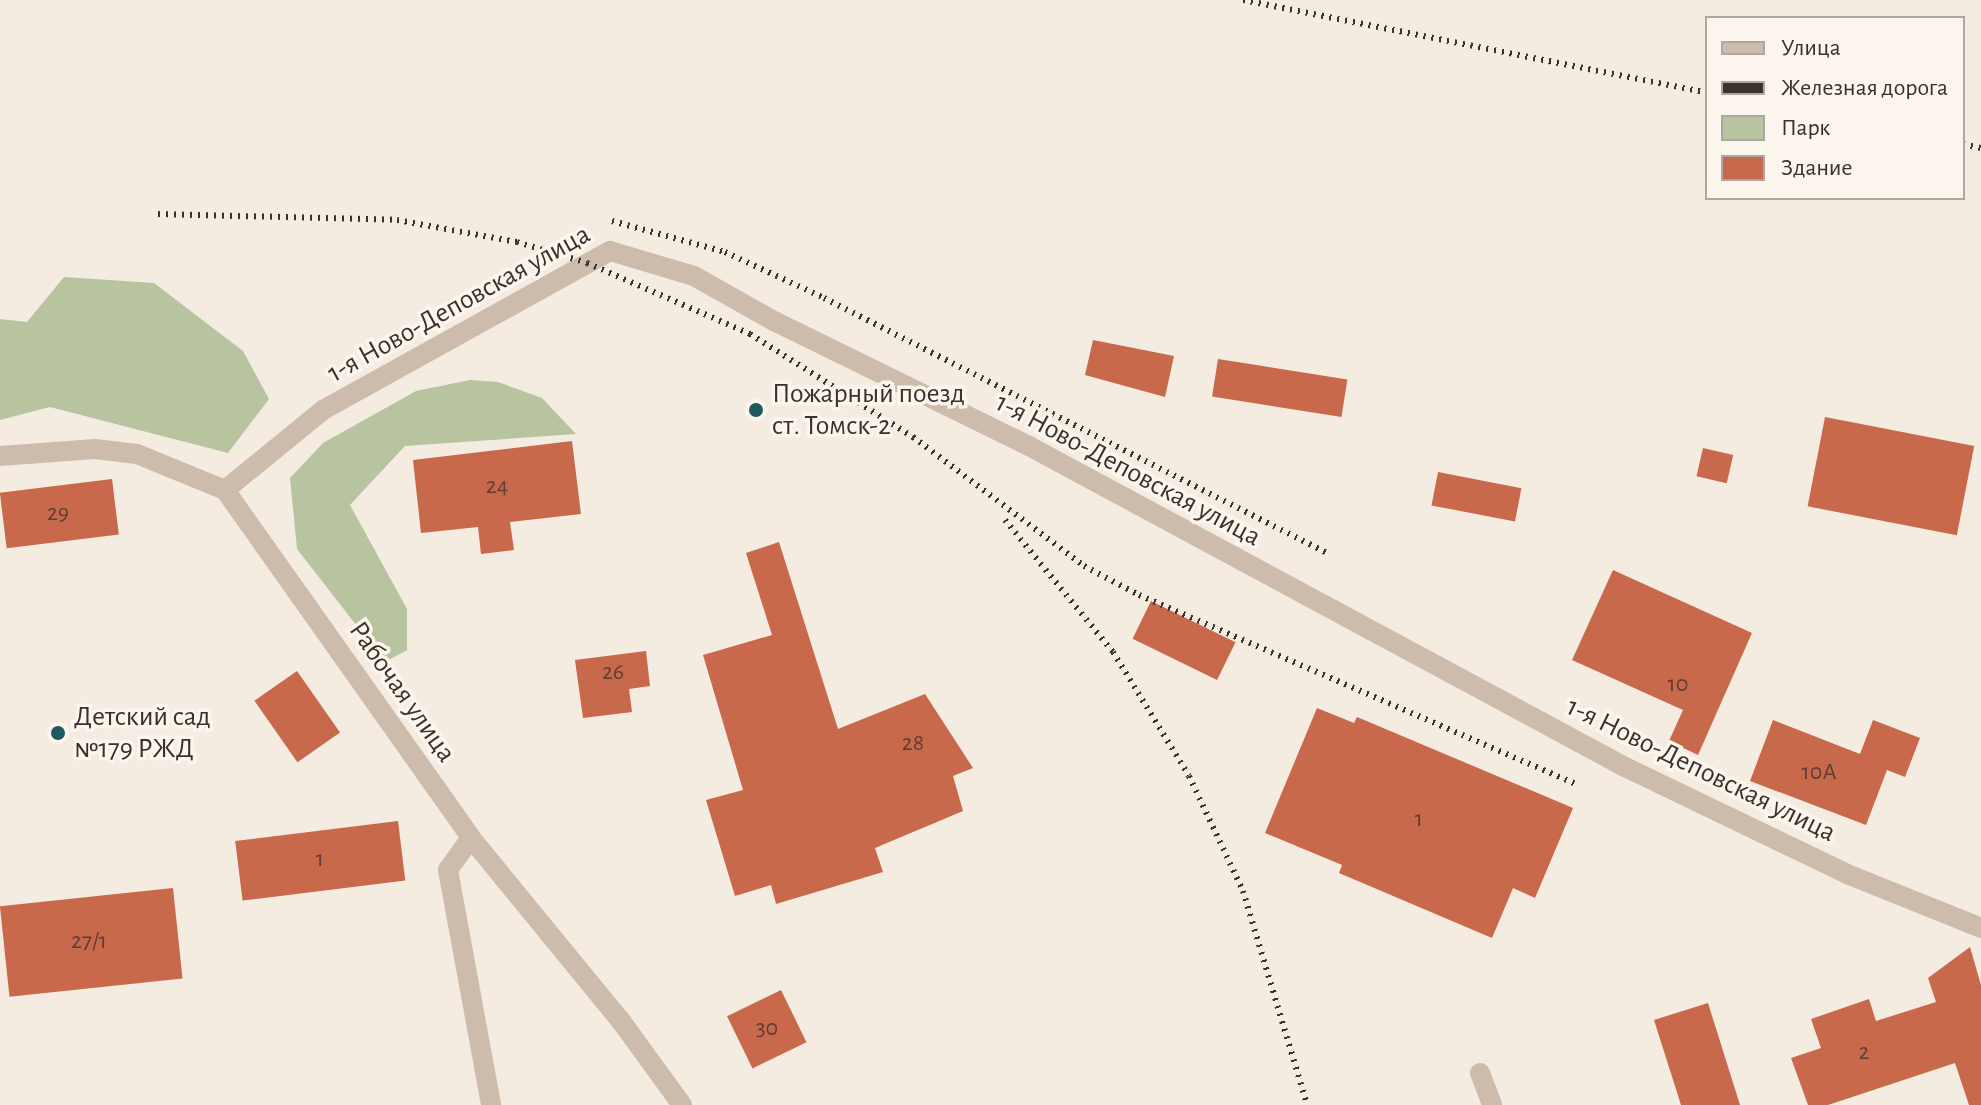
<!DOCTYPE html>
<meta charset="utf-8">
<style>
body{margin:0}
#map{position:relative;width:1981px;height:1105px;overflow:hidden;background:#f4ebe1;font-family:"Alegreya Sans",sans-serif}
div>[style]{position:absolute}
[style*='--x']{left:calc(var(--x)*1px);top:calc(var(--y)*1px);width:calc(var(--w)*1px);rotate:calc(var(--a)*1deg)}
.green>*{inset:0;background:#b8c4a0}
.building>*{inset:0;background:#c8694b;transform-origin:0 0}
.minor>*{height:20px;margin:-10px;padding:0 10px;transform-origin:10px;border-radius:10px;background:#cdbbac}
.tertiary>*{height:20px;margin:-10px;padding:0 10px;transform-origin:10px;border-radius:10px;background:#cdbbac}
.rail>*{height:6px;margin-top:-3px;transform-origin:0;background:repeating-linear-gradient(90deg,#3b302b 0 2px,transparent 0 8px)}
.dots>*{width:22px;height:22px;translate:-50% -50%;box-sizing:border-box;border:4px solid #fbf5ee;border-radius:50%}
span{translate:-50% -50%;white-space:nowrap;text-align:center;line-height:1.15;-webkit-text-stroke:7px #fbf5ee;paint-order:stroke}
.number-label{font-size:24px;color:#5e3e33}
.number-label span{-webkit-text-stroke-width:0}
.street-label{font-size:28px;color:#3b302b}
.poi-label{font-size:28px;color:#3b302b}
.left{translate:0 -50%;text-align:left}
.legend{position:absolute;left:1705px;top:16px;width:260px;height:184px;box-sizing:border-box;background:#fbf5ee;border:2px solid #aea6a0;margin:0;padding:10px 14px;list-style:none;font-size:24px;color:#3b302b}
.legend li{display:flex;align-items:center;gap:16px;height:40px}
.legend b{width:40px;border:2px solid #aea6a0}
</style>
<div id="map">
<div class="green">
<i style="clip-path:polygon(64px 277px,154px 283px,243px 351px,269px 399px,228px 453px,50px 407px,0 420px,0 319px,27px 322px)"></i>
<i style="clip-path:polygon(470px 380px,498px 382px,542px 398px,576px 434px,405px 446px,350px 505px,407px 609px,407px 650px,385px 662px,297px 549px,290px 478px,323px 443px,416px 391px)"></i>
</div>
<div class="building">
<i style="clip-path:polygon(1093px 340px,1174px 356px,1165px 397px,1085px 375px)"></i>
<i style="left:1218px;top:359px;width:131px;height:38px;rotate:9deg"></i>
<i style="left:1825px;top:417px;width:152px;height:91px;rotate:11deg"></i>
<i style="clip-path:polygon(572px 441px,581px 514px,510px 522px,514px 550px,481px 554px,478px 527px,421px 533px,413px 460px)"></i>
<i style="left:1703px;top:448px;width:31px;height:29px;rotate:13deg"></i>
<i style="left:1438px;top:472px;width:85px;height:34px;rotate:11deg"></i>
<i style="left:112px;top:479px;width:56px;height:113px;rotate:83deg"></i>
<i style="clip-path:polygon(779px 542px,838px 729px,925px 694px,973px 768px,953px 776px,963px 811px,875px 848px,883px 872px,776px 904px,771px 885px,735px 896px,706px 800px,743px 790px,703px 655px,772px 635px,746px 553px)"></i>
<i style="clip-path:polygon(1613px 570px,1752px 633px,1698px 755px,1669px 741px,1683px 710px,1572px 660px)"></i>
<i style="left:1151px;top:601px;width:94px;height:42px;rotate:26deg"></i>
<i style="clip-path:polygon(646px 651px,650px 686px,629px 689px,632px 712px,583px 718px,575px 660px)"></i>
<i style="left:297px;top:671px;width:75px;height:52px;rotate:55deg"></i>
<i style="clip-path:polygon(1317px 708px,1354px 723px,1357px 717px,1573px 808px,1535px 898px,1513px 888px,1492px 938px,1339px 873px,1342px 865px,1265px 833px)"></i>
<i style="clip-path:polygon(1773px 720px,1860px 754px,1873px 720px,1920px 738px,1905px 777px,1887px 770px,1866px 825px,1750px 781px)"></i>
<i style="left:398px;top:821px;width:60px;height:164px;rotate:83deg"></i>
<i style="left:173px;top:888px;width:91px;height:174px;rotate:84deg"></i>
<i style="clip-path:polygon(1970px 947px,1981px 985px,1981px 1105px,1969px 1105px,1955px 1063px,1828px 1105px,1808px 1105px,1791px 1058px,1821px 1048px,1811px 1019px,1869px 999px,1876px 1021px,1936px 1002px,1928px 978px)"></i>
<i style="left:781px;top:990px;width:58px;height:60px;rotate:64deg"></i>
<i style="clip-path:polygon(1708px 1003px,1740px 1105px,1681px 1105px,1654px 1020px)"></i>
</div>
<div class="minor">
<i style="--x:225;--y:490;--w:127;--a:-39.2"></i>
<i style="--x:323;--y:410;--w:328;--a:-29"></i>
<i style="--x:610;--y:251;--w:88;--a:16.6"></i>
<i style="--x:694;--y:276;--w:92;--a:29.4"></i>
<i style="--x:774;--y:321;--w:284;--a:26.1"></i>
<i style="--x:1029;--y:446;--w:675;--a:28.31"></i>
<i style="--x:1623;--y:766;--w:249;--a:25.7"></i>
<i style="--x:1847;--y:874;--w:144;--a:21.9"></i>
<i style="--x:471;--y:838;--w:39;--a:126"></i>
<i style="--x:448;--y:870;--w:239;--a:79.6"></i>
<i style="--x:1480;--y:1073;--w:34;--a:69"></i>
</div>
<div class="tertiary">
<i style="--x:0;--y:456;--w:95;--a:-4.2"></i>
<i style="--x:95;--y:449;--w:42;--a:6.8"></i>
<i style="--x:137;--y:454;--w:95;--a:22.2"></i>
<i style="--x:225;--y:490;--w:426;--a:54.7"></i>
<i style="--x:471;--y:838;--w:237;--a:50.7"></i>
<i style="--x:621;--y:1021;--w:104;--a:54"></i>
</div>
<div class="rail">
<i style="--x:1243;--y:0;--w:473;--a:11.3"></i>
<i style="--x:1963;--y:144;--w:18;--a:13"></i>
<i style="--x:158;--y:214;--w:239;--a:1.4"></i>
<i style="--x:397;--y:220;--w:122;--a:10.4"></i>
<i style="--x:517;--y:242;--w:73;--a:16.7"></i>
<i style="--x:587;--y:263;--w:178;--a:23.5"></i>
<i style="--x:750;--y:334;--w:193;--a:32.3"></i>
<i style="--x:913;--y:437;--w:214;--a:37"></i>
<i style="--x:1084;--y:566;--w:62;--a:27.8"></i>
<i style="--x:1139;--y:595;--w:476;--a:23.4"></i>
<i style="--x:612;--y:221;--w:117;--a:15.3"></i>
<i style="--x:725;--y:252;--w:109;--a:24.9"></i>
<i style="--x:824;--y:298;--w:566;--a:26.88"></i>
<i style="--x:1005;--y:520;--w:171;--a:50.7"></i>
<i style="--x:1113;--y:652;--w:145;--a:58.5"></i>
<i style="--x:1189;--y:776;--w:127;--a:64.8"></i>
<i style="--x:1243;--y:891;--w:223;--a:73.3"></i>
</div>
<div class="dots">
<i style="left:756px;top:410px;background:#1f5a5e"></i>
<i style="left:58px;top:733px;background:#1f5a5e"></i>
</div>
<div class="number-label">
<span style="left:497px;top:487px">24</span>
<span style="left:58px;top:514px">29</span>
<span style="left:613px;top:673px">26</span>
<span style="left:1678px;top:685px">10</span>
<span style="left:913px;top:744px">28</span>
<span style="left:1819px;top:773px">10А</span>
<span style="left:1419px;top:820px">1</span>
<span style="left:320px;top:860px">1</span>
<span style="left:89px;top:942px">27/1</span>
<span style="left:767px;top:1029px">30</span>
<span style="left:1864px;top:1053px">2</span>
</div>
<div class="street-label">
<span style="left:459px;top:304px;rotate:-29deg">1-я Ново-Деповская улица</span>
<span style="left:1128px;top:470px;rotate:28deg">1-я Ново-Деповская улица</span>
<span style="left:402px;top:692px;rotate:55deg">Рабочая улица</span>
<span style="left:1701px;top:770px;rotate:26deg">1-я Ново-Деповская улица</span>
</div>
<div class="poi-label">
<span class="left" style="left:772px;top:410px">Пожарный поезд<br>ст. Томск-2</span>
<span class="left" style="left:74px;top:733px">Детский сад<br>№179 РЖД</span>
</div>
<ul class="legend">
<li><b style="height:10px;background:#cdbbac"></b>Улица</li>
<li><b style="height:10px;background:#3b302b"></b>Железная дорога</li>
<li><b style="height:22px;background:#b8c4a0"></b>Парк</li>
<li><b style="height:22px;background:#c8694b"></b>Здание</li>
</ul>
</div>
